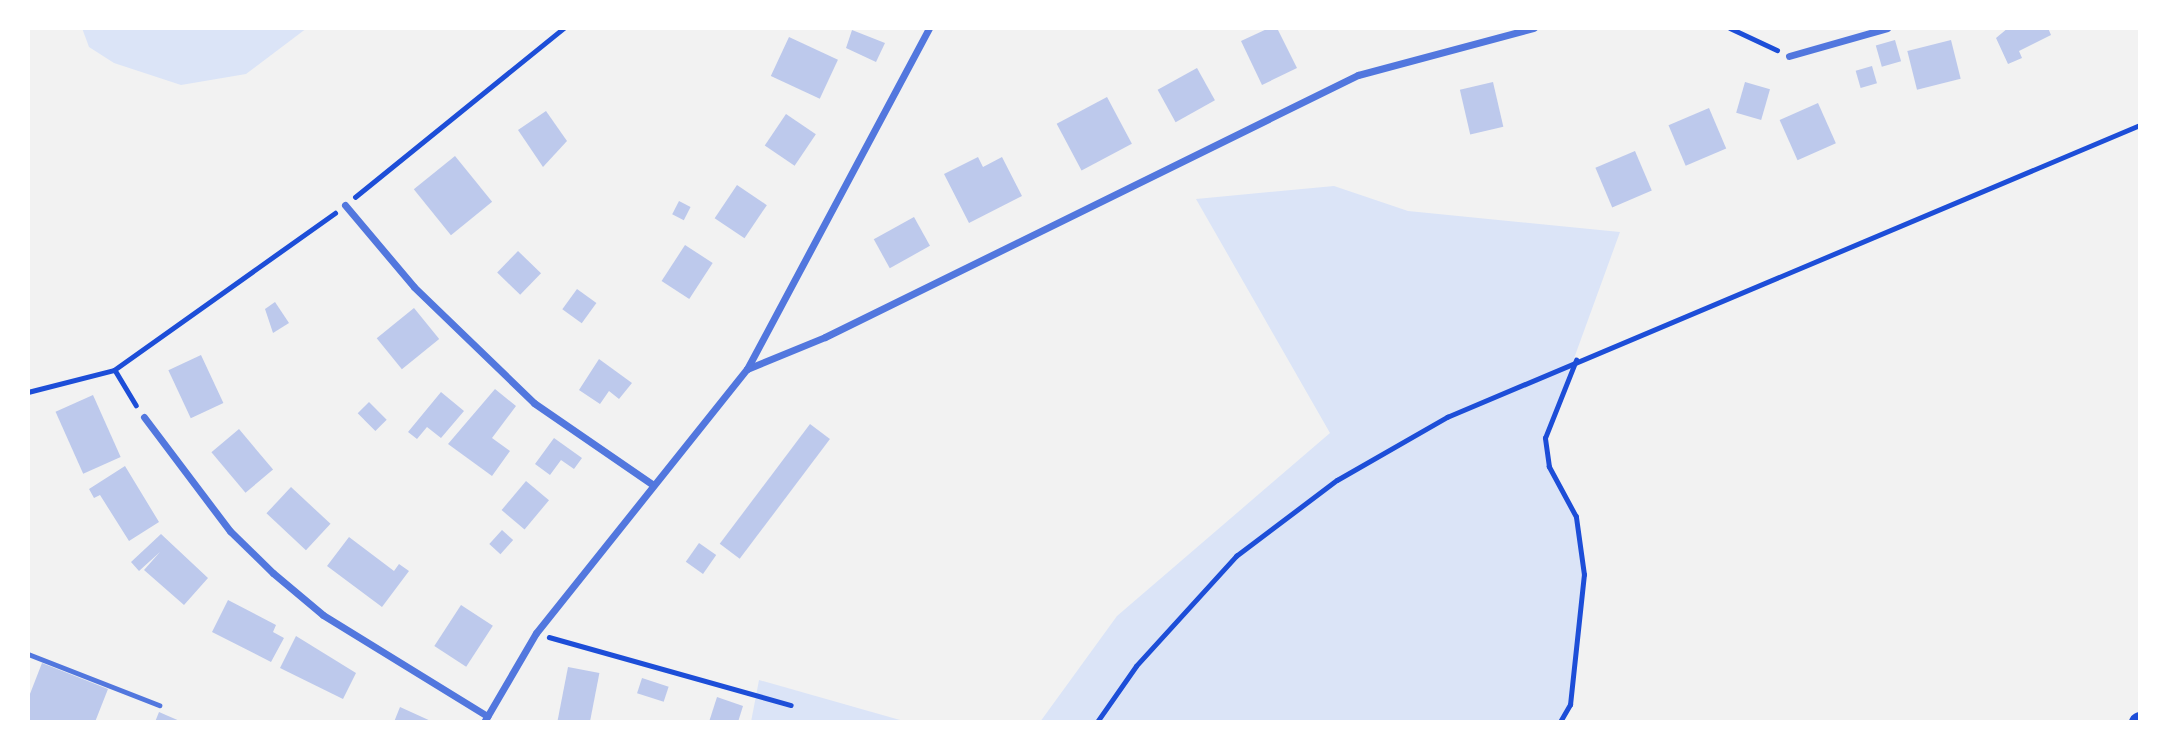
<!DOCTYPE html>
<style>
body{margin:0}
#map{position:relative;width:2168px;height:750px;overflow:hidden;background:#f2f2f2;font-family:"IBM Plex Sans",sans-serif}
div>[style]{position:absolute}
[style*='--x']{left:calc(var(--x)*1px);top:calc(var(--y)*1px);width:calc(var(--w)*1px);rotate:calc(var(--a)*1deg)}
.green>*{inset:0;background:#dbe4f7}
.building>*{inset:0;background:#bdc9ec;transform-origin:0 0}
.path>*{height:4.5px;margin:-2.25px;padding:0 2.25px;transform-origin:2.25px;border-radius:2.25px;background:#1d4ed8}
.service>*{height:5px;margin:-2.5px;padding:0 2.5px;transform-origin:2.5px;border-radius:2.5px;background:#5277de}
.minor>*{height:7px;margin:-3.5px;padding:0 3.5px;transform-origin:3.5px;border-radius:3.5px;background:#5277de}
.primary>*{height:18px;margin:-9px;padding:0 9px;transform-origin:9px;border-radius:9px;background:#1d4ed8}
span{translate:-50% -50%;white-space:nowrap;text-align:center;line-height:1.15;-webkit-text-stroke:5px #fff;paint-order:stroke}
.frame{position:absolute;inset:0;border:30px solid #fff;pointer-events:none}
</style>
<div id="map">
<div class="green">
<i style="clip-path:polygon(82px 28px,307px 28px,246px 74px,181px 85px,114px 63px,89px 47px)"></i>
<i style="clip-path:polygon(1334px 186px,1408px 211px,1620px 232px,1545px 438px,1549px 467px,1576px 517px,1584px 575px,1570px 705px,1560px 722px,1040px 722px,1117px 616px,1330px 433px,1196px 199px)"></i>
<i style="clip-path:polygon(759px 680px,907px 722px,751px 722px)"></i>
</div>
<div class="building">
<i style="clip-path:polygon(1269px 28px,1277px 28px,1297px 68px,1262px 85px,1241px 41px)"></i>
<i style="clip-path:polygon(2008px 28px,2048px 28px,2051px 35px,2019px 51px,2022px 58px,2008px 64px,1996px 38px)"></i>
<i style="clip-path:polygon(852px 30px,885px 43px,876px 62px,846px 48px)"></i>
<i style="left:789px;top:37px;width:54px;height:43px;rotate:25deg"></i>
<i style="left:1895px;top:40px;width:22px;height:20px;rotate:74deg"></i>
<i style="left:1951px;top:40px;width:40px;height:45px;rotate:76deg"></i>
<i style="left:1872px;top:66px;width:18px;height:17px;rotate:74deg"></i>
<i style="left:1197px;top:68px;width:37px;height:45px;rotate:61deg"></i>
<i style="left:1493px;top:82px;width:46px;height:34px;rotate:77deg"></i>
<i style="left:1745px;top:82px;width:26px;height:32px;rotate:16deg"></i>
<i style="left:1107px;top:97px;width:53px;height:57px;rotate:62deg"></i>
<i style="left:1818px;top:103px;width:44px;height:42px;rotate:66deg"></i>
<i style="left:1709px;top:108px;width:44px;height:44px;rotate:67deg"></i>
<i style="clip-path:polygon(546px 111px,567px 141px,543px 167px,518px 130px)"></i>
<i style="left:786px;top:114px;width:36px;height:38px;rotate:34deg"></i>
<i style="left:1635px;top:151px;width:43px;height:43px;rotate:67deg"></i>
<i style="left:455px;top:156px;width:59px;height:53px;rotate:51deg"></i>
<i style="clip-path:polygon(978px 157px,983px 167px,1002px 157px,1022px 196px,969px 223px,944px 174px)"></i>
<i style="left:737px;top:185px;width:36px;height:40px;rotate:34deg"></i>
<i style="left:679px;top:201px;width:13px;height:15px;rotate:27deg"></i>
<i style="left:914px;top:217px;width:33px;height:46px;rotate:61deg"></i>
<i style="left:685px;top:245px;width:33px;height:43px;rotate:33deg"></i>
<i style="left:518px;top:251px;width:32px;height:30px;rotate:44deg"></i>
<i style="left:577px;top:289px;width:24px;height:25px;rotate:36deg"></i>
<i style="clip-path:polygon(275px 302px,289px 323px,273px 333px,265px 309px)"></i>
<i style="left:414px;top:308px;width:40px;height:48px;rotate:51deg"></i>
<i style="left:201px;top:355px;width:53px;height:36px;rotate:65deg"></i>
<i style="clip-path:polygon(599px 359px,632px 383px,619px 399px,609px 391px,600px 404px,579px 390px)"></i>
<i style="clip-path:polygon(495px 389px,516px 406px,492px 438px,510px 451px,492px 476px,448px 444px)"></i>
<i style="clip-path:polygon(441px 392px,464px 411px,441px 438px,427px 427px,417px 439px,408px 432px)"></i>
<i style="left:93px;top:395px;width:68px;height:41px;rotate:66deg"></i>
<i style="left:369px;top:402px;width:25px;height:16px;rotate:45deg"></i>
<i style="left:810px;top:424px;width:25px;height:150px;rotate:37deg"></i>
<i style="left:239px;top:429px;width:53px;height:36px;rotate:50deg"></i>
<i style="clip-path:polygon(554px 438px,582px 458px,574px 469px,561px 460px,550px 475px,535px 464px)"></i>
<i style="clip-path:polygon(125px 466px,159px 522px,129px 541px,100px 495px,94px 498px,89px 489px)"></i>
<i style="left:526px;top:481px;width:30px;height:38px;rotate:40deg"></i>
<i style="left:291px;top:487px;width:54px;height:36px;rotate:43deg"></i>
<i style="left:502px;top:530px;width:15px;height:19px;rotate:42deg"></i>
<i style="clip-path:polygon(161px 534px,208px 578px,184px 605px,144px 570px,160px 552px,139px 571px,131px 562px)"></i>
<i style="clip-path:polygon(349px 537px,394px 571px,399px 564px,409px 571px,382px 607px,327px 566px)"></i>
<i style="left:699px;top:543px;width:21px;height:23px;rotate:35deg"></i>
<i style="clip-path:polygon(228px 600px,276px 625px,273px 632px,284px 638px,271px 662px,212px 632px)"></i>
<i style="left:461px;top:605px;width:38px;height:49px;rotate:33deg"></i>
<i style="clip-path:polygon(296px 636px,356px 673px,343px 699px,280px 668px)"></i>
<i style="clip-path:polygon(42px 663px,108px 689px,95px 722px,28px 722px,28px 699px)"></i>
<i style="left:568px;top:667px;width:32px;height:56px;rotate:11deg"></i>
<i style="left:642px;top:678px;width:28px;height:16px;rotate:18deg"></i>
<i style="clip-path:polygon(717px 697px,743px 706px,738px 722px,709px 722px)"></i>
<i style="clip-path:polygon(400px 707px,433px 722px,394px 722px)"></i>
<i style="clip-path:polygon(159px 712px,182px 722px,155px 722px)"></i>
</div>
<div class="path">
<i style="--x:1730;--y:28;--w:52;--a:25.1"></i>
<i style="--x:355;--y:197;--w:269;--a:-39"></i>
<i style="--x:115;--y:370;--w:41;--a:59"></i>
<i style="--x:28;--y:392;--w:89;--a:-14.3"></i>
<i style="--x:114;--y:370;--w:271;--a:-35.4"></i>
<i style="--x:549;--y:637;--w:251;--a:15.7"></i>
<i style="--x:1097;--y:722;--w:68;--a:-55.1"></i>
<i style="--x:1136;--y:666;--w:149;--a:-47.7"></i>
<i style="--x:1236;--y:556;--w:126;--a:-37"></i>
<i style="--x:1337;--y:480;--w:127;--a:-29.8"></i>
<i style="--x:1447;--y:417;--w:752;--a:-22.85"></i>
<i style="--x:1560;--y:722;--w:20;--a:-60"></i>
<i style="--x:1570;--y:705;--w:131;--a:-83.9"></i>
<i style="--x:1584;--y:575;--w:59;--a:-97.9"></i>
<i style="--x:1576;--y:517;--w:57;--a:-118.4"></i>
<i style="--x:1549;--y:467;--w:29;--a:-98"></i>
<i style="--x:1545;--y:438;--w:84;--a:-68.3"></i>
</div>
<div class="service">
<i style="--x:28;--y:654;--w:141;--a:21.3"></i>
</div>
<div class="minor">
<i style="--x:1789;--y:56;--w:102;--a:-15.9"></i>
<i style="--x:345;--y:205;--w:107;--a:49.9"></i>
<i style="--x:414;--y:287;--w:167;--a:44"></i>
<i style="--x:534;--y:403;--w:143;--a:34.5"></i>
<i style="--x:747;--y:369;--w:84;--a:-22.3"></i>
<i style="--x:825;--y:337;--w:594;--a:-26.18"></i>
<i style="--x:1358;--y:75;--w:182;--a:-15"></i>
<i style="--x:144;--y:417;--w:143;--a:53"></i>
<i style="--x:230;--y:531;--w:60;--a:44.3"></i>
<i style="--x:273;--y:573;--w:65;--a:40"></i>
<i style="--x:323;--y:615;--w:193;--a:31.6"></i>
<i style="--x:484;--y:722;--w:103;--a:-59.7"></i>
<i style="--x:536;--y:633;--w:338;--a:-51.4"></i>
<i style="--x:747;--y:369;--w:387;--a:-61.9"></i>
</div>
<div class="primary">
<i style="--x:2138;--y:722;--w:2;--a:-27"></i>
</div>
<div class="frame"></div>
</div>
